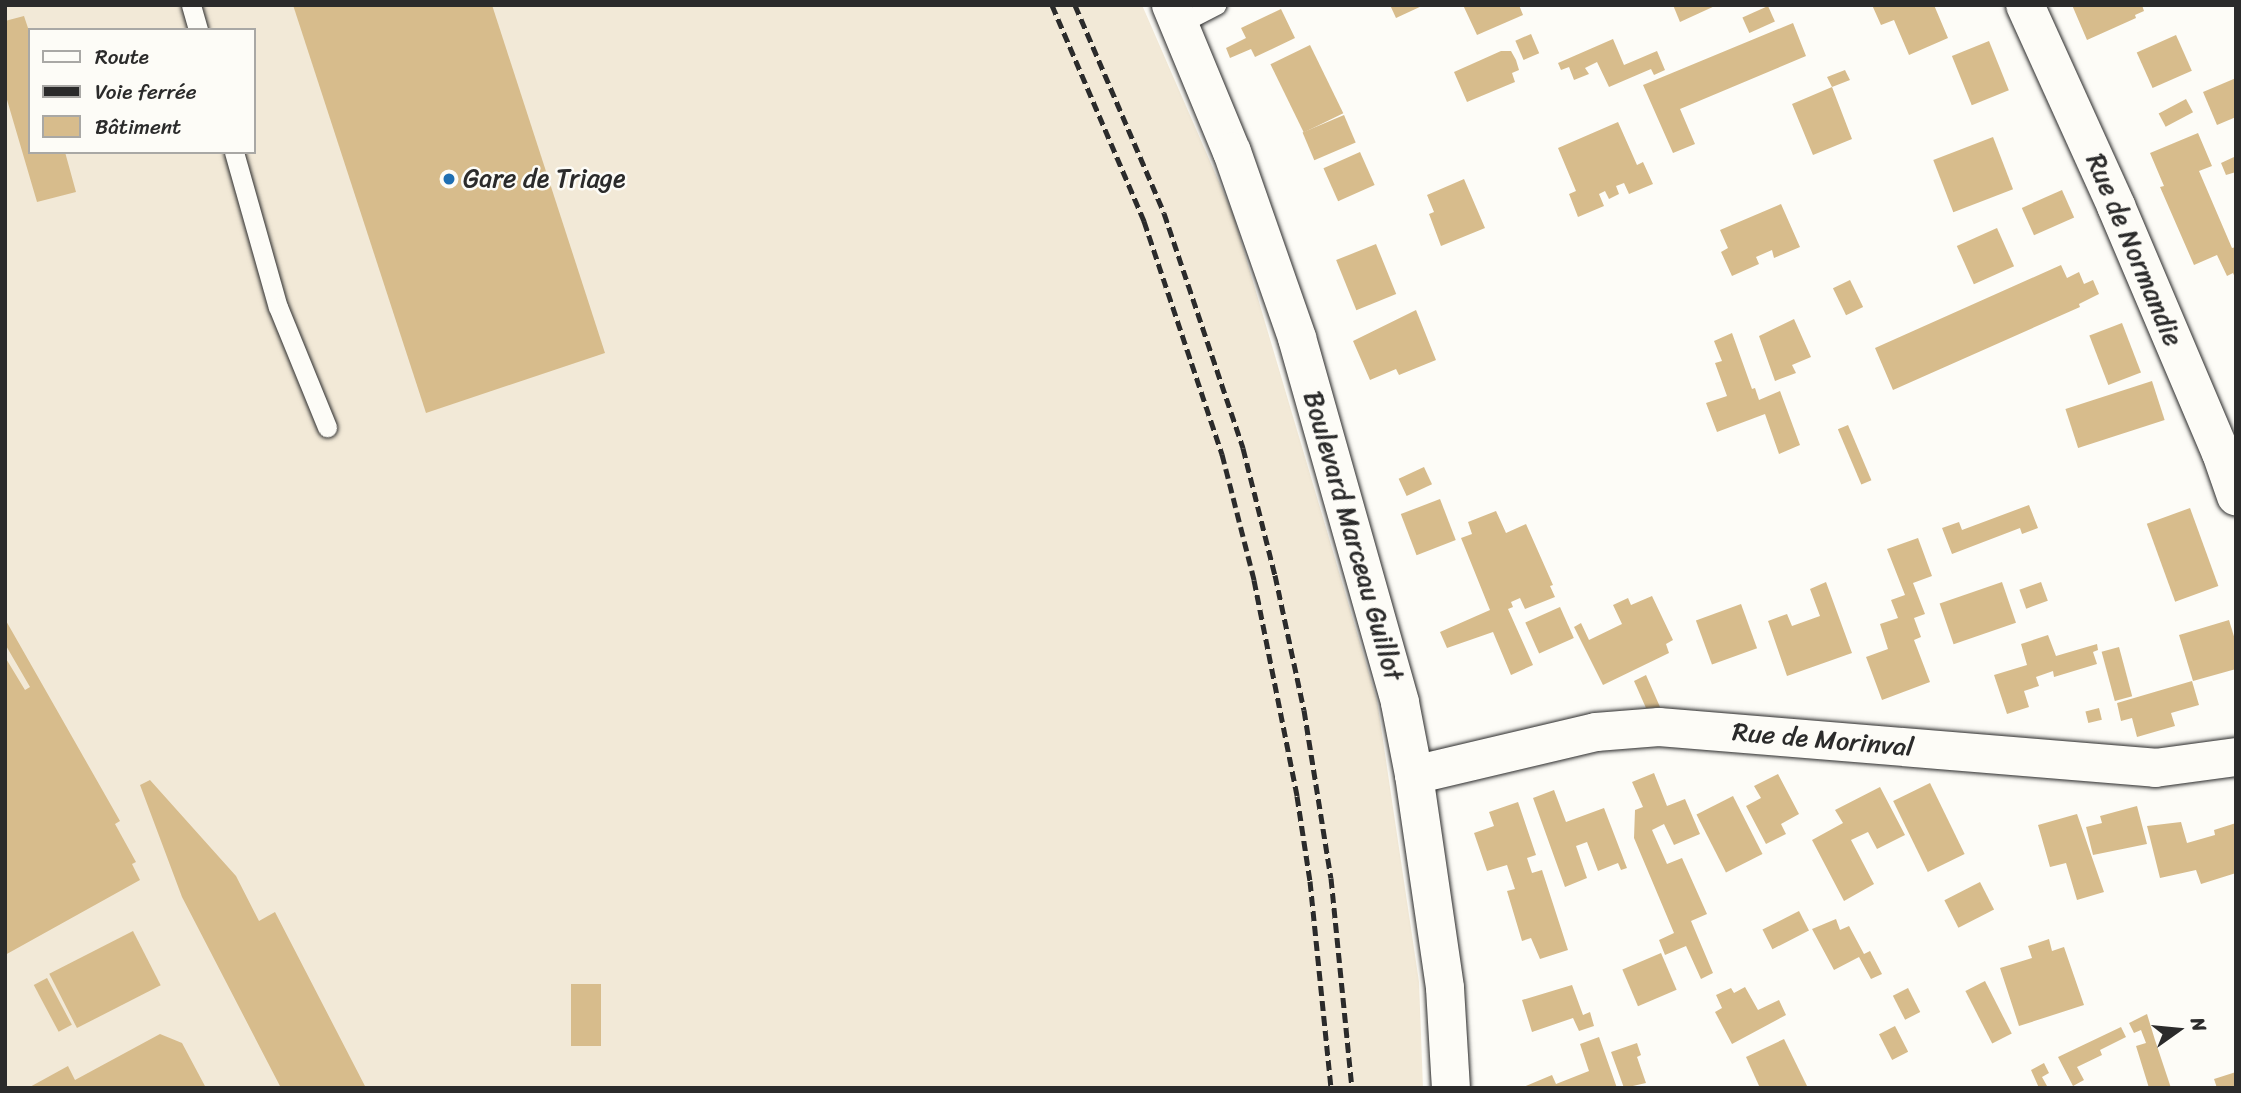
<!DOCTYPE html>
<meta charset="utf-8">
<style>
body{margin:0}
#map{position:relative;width:2241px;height:1093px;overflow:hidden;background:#fdfcf7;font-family:Sriracha,sans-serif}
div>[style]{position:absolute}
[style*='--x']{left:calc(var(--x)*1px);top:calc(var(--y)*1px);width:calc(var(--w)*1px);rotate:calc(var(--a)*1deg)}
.built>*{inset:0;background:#f2e9d7}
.building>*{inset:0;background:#d7bc8c;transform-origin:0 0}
.roads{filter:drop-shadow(0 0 2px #2b2b2b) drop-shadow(0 0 2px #2b2b2b)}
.lane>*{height:19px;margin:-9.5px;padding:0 9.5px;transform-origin:9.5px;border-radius:9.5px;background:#fdfcf7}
.street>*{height:38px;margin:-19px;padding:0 19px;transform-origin:19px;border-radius:19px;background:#fdfcf7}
.secondary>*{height:38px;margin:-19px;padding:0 19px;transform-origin:19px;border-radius:19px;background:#fdfcf7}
.rail>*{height:5px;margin-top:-2.5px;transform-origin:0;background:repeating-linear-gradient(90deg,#2b2b2b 0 10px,transparent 0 15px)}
.dots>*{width:19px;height:19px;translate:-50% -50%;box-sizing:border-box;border:4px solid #fdfcf7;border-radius:50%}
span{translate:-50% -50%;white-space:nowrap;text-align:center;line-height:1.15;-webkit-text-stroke:5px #fdfcf7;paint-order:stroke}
.poi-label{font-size:26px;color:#2b2b2b}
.left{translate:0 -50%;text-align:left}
.street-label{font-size:26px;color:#2b2b2b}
.frame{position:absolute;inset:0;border:7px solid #2b2b2b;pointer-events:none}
.legend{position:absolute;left:28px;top:28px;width:228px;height:126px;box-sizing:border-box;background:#fdfcf7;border:2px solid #a9a8a5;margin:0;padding:9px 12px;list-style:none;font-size:21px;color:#2b2b2b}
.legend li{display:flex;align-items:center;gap:14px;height:35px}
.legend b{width:35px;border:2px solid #a9a8a5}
.north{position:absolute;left:2143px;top:995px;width:70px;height:70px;-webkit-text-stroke:5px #fdfcf7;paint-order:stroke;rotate:75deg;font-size:19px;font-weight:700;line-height:28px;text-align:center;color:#2b2b2b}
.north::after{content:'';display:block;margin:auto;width:24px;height:32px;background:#2b2b2b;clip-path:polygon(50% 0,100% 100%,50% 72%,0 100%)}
</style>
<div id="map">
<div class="built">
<i style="clip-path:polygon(evenodd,5px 5px,1142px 5px,1233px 214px,1377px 700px,1419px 982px,1423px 1088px,5px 1088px,5px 5px,30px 30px,254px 30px,254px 152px,30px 152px,30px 30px)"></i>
</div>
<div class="building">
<i style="clip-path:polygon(293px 5px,492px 5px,605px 353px,426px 413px)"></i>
<i style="clip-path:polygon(1390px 5px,1424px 5px,1396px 18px)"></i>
<i style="clip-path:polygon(1463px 5px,1519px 5px,1523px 15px,1477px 35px)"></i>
<i style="clip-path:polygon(1673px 5px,1717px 5px,1680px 22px)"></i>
<i style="clip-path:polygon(1872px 5px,1934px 5px,1948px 38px,1909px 55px,1894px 20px,1881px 25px)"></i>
<i style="clip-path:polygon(2072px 5px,2142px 5px,2144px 11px,2135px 15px,2136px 18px,2087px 40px)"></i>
<i style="left:1768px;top:6px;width:17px;height:28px;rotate:66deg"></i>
<i style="clip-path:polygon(1281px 9px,1295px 38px,1255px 57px,1251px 49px,1230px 58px,1226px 48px,1246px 38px,1241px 28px)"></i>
<i style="clip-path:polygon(24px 16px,30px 34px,30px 152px,65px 152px,76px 192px,37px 202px,5px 93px,5px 21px)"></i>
<i style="clip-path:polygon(1793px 23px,1806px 56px,1680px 109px,1695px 144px,1673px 153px,1643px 85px)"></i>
<i style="left:1531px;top:34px;width:21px;height:17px;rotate:67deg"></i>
<i style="left:2176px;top:35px;width:39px;height:43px;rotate:66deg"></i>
<i style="clip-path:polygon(1613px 39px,1624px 65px,1657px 51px,1665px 70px,1654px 75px,1651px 69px,1609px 87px,1597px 62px,1585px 68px,1589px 74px,1574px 80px,1569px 67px,1561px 70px,1558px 63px)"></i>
<i style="left:1989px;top:41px;width:53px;height:40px;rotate:68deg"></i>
<i style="left:1310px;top:45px;width:76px;height:44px;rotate:64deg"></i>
<i style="clip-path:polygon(1501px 51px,1511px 51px,1516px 60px,1519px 70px,1512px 73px,1515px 82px,1467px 102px,1454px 72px)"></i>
<i style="clip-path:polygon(1845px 70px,1850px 80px,1832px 87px,1852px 139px,1813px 155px,1792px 104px,1832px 87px,1827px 77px)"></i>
<i style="clip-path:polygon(2236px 78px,2236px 117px,2217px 125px,2203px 92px)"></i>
<i style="left:2186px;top:99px;width:15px;height:31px;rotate:62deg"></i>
<i style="left:1344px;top:115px;width:30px;height:45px;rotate:67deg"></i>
<i style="clip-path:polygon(1618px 122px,1637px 165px,1643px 162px,1653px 184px,1629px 194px,1624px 183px,1616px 186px,1619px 194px,1609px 199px,1605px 191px,1599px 194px,1604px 206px,1578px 217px,1569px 194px,1576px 191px,1558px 148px)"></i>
<i style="clip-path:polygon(2198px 133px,2212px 166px,2199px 171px,2232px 248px,2236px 247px,2236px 280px,2233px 273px,2227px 276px,2217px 255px,2194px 265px,2160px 187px,2164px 186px,2150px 153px)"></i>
<i style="left:1993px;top:137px;width:56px;height:64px;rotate:69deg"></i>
<i style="left:1360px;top:152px;width:36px;height:40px;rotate:66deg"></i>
<i style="clip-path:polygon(2234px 157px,2236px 172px,2226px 175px,2221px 163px)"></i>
<i style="clip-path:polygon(1464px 179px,1485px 228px,1441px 246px,1429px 214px,1434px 212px,1427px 195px)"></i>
<i style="left:2062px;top:190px;width:30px;height:44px;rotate:66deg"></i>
<i style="clip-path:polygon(1781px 204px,1800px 247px,1774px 258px,1772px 250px,1756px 257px,1759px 264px,1732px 276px,1721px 252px,1728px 248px,1720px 230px)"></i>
<i style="left:1997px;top:228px;width:42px;height:44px;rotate:66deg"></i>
<i style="left:1376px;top:244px;width:54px;height:43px;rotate:68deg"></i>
<i style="clip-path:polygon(2061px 265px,2067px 278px,2079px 272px,2084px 284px,2093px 280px,2099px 294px,2079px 304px,2080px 307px,1893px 390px,1875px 348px)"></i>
<i style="left:1850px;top:280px;width:30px;height:19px;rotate:64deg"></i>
<i style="clip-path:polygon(1416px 310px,1436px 360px,1399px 375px,1396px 369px,1370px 380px,1353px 341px)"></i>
<i style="clip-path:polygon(1794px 319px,1811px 357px,1792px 365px,1796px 373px,1775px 381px,1759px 336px)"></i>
<i style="left:2122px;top:323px;width:53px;height:35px;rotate:69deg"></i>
<i style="clip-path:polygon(1732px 333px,1752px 389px,1755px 388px,1759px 400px,1780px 391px,1800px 445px,1779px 454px,1765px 414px,1717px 432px,1706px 403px,1727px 396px,1715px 363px,1722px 361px,1714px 341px)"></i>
<i style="left:2152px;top:381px;width:41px;height:91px;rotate:72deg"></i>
<i style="left:1848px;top:425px;width:60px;height:11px;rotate:67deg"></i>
<i style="left:1424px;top:467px;width:19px;height:28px;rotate:65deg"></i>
<i style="left:1440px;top:499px;width:44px;height:42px;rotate:69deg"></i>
<i style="clip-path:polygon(2029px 505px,2038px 528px,2022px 534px,2020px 528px,1952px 554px,1942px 528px,1959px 522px,1962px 530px)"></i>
<i style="left:2190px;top:508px;width:83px;height:46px;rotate:70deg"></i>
<i style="clip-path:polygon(1496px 511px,1506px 533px,1526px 524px,1553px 585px,1550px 586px,1555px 597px,1525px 609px,1520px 598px,1511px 602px,1513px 607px,1508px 609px,1533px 665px,1511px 675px,1493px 632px,1447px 648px,1440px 632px,1490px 610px,1461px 538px,1472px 534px,1468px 522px)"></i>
<i style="clip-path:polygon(1918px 538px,1932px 576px,1913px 583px,1925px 614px,1914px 618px,1921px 637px,1914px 640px,1930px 682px,1882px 700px,1866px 657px,1888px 649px,1880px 624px,1898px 618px,1891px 600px,1905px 595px,1887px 549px)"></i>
<i style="clip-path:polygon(1826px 582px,1852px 653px,1787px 676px,1768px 621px,1787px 614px,1792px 626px,1820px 616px,1810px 589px)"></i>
<i style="left:2002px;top:582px;width:43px;height:66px;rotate:71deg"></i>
<i style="left:2041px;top:582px;width:20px;height:23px;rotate:70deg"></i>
<i style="clip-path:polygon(1652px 596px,1673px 640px,1666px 644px,1669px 653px,1603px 685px,1574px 627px,1581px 623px,1589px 640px,1622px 624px,1613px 605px,1628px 598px,1631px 605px)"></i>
<i style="left:1741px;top:604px;width:47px;height:48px;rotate:70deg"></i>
<i style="left:1560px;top:607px;width:34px;height:38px;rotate:66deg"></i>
<i style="clip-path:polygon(5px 619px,120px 821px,115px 824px,136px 862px,132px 864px,140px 880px,5px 955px,5px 657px,25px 690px,30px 687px,5px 644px)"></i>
<i style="clip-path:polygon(2229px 620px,2236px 643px,2236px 669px,2193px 681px,2179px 635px)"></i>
<i style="clip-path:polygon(2048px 635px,2056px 656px,2097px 644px,2098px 650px,2093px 652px,2097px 664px,2054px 677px,2053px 671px,2036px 677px,2039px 686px,2024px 691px,2029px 707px,2007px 714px,1994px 675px,2027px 665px,2021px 644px)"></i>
<i style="left:2119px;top:647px;width:51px;height:18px;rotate:75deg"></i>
<i style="clip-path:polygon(1646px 675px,1660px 707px,1646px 708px,1634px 681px)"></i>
<i style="clip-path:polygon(2192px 681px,2199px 705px,2171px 713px,2175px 726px,2137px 737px,2132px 718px,2121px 721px,2117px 703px)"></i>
<i style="left:2099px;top:708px;width:12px;height:14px;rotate:76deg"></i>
<i style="clip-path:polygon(1654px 773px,1667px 806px,1685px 799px,1700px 834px,1674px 845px,1664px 824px,1652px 830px,1667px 864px,1682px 858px,1707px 914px,1691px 921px,1713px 973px,1701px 979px,1686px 946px,1665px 955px,1659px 940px,1674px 933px,1634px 838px,1635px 810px,1643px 807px,1632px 782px)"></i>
<i style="clip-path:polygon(1778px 774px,1799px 814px,1781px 824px,1786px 834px,1766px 844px,1746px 806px,1761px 798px,1754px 786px)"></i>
<i style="clip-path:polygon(150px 780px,236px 876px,259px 921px,275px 912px,366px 1088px,281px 1088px,182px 897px,140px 785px)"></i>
<i style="left:1930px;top:783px;width:79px;height:41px;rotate:64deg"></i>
<i style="clip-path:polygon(1880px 787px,1905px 835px,1877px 849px,1868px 832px,1851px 840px,1874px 884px,1844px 901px,1812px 840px,1843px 823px,1835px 810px)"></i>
<i style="clip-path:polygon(1554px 790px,1566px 822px,1604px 808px,1627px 868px,1621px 870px,1618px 863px,1598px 871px,1587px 842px,1576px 846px,1587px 878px,1565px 887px,1533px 798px)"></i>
<i style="left:1733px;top:796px;width:65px;height:41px;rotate:63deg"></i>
<i style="clip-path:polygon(1518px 802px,1536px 855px,1527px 858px,1532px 873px,1542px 870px,1568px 950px,1540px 959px,1531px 938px,1522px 941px,1507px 891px,1515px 889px,1507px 865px,1487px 871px,1474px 833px,1494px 826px,1489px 812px)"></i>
<i style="clip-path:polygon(2137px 806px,2147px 844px,2093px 855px,2086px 827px,2102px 823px,2100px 816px)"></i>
<i style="clip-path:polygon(2077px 814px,2104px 892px,2077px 900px,2066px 863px,2050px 867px,2038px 825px)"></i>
<i style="clip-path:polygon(2181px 822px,2187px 843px,2215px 835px,2214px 830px,2236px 823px,2236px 873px,2201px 884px,2196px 870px,2160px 878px,2147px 826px)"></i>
<i style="left:1980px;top:882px;width:31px;height:40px;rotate:63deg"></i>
<i style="left:1799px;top:911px;width:22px;height:41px;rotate:63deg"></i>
<i style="clip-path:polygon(1836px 919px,1840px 930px,1849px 926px,1864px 954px,1870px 951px,1882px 974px,1871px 979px,1859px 957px,1834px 970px,1812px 929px)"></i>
<i style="left:133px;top:931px;width:61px;height:94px;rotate:63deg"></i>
<i style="clip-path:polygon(2049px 939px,2052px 951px,2064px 947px,2084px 1005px,2019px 1026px,2000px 968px,2032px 958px,2028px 946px)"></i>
<i style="left:1661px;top:953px;width:40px;height:42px;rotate:67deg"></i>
<i style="left:47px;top:978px;width:53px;height:15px;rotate:62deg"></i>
<i style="left:1985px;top:981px;width:59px;height:22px;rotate:63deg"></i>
<i style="left:571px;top:984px;width:30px;height:62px"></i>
<i style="clip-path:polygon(1572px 985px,1583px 1015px,1590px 1012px,1594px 1026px,1579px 1031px,1573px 1018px,1532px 1032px,1522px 1000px)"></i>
<i style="clip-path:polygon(1745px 987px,1758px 1010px,1779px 1000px,1786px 1015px,1732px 1044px,1715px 1012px,1722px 1008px,1716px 995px,1731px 988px,1734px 993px)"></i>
<i style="left:1908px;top:988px;width:27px;height:17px;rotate:63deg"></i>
<i style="clip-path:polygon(2147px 1014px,2155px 1040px,2171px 1088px,2149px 1088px,2136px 1046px,2146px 1043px,2141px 1030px,2134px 1033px,2129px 1023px)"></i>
<i style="left:1895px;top:1026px;width:29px;height:18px;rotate:63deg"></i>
<i style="clip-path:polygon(2121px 1027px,2126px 1037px,2100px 1050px,2102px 1055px,2077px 1067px,2084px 1080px,2073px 1086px,2058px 1057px)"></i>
<i style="clip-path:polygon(160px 1034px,182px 1043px,206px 1088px,28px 1088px,68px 1066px,75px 1080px)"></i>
<i style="clip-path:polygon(1599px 1037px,1617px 1088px,1521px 1088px,1552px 1075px,1556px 1084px,1589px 1071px,1580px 1044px)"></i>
<i style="clip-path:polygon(1784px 1039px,1808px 1088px,1760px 1088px,1746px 1057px)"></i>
<i style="clip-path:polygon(1637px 1043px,1641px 1055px,1637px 1057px,1646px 1083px,1624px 1088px,1611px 1052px)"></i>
<i style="clip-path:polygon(2044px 1063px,2049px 1073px,2042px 1077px,2047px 1086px,2039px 1088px,2031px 1070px)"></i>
<i style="clip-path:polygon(2236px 1072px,2236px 1088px,2217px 1088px,2214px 1079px)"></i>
</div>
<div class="roads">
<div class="lane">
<i style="--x:191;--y:5;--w:26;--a:74"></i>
<i style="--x:1179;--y:24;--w:42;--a:-27.2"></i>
<i style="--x:234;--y:152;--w:161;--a:74.2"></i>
<i style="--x:278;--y:307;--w:130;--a:67.8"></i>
</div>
<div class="street">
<i style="--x:2025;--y:5;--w:221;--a:65.6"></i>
<i style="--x:2116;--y:206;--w:268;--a:67"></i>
<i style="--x:2221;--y:453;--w:46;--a:70.8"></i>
<i style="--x:1414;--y:775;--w:187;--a:-13.3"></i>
<i style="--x:1596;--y:732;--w:63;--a:-4.5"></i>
<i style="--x:1659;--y:727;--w:498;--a:4.7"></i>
<i style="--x:2155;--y:768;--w:82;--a:-7.7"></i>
</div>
<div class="secondary">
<i style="--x:1171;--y:5;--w:159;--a:67.5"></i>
<i style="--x:1232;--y:152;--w:197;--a:70.7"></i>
<i style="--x:1297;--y:338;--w:379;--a:74.2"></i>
<i style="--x:1400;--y:703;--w:73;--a:79"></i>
<i style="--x:1414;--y:775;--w:215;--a:81.7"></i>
<i style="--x:1445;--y:988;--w:100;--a:86.6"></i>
</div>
</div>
<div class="rail">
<i style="--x:1052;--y:5;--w:235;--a:66.9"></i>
<i style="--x:1144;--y:221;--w:246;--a:71.5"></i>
<i style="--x:1222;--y:454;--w:130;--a:75.7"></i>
<i style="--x:1254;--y:580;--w:220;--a:78.7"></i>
<i style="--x:1297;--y:796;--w:86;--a:81.3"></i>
<i style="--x:1310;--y:881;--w:208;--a:84.2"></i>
<i style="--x:1075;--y:5;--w:226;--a:66.8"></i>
<i style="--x:1164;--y:213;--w:248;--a:71.4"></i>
<i style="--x:1243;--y:448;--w:131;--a:75.9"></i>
<i style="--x:1275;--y:575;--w:138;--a:77.9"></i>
<i style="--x:1304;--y:710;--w:170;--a:80.9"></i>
<i style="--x:1331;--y:878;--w:211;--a:84.3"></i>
</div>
<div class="dots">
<i style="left:449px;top:179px;background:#1f6fb2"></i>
</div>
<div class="poi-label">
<span class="left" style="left:463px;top:179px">Gare de Triage</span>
</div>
<div class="street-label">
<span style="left:2134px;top:250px;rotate:67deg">Rue de Normandie</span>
<span style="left:1353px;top:536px;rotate:74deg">Boulevard Marceau Guillot</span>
<span style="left:1823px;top:740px;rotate:5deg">Rue de Morinval</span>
</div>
<div class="frame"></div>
<ul class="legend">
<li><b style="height:9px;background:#fdfcf7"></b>Route</li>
<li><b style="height:9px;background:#2b2b2b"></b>Voie ferrée</li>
<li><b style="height:19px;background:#d7bc8c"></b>Bâtiment</li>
</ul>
<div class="north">N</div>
</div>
